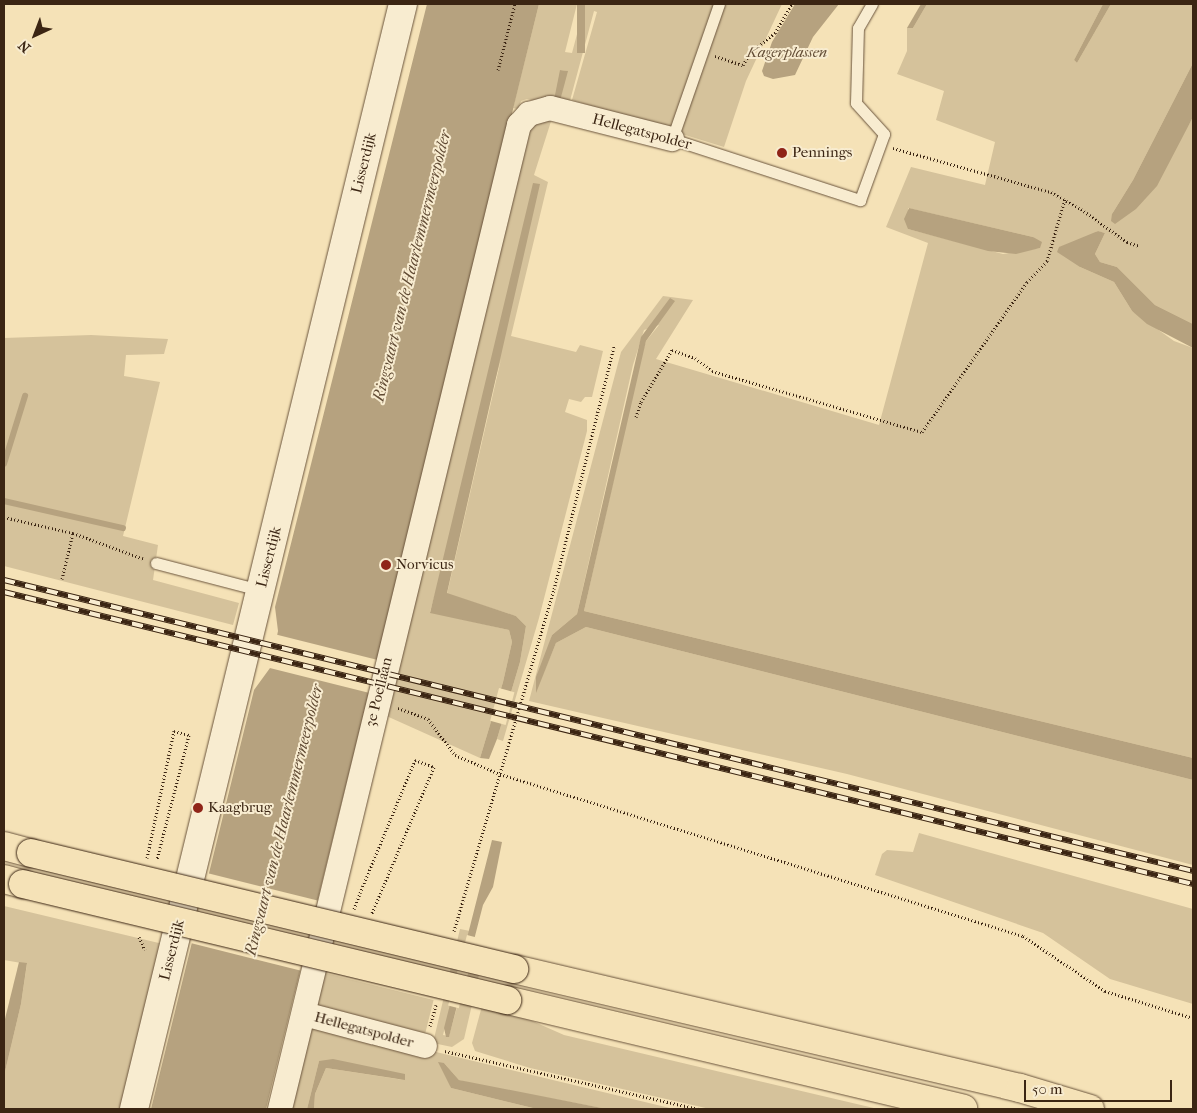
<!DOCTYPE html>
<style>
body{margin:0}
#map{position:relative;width:1197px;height:1113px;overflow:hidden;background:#f5e2b7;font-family:"IM FELL French Canon",serif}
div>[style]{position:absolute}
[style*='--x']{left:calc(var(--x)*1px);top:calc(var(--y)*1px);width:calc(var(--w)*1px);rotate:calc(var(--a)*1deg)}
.green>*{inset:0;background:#d5c29b;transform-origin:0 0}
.water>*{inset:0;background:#b6a27f;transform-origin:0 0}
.pier>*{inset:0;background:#f5e2b7;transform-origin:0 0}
.stream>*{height:5.5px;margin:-2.75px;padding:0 2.75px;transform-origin:2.75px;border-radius:2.75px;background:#b6a27f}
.path>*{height:3px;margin-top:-1.5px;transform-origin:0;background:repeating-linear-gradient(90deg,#3b2513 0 1px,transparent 0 3.5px)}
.roads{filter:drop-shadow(0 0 1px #6a543c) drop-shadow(0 0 1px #6a543c)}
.service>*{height:11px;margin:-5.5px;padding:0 5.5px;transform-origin:5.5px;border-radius:5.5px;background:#f8ecd0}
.minor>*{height:24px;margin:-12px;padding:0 12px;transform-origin:12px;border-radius:12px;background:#f8ecd0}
.tertiary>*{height:28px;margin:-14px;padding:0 14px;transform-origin:14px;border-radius:14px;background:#f8ecd0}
.motorway>*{height:28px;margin:-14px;padding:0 14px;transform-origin:14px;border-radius:14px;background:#f5e2b7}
.rail>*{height:5.5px;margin-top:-2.75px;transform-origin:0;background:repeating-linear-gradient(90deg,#f8ecd0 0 11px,#3b2513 0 22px);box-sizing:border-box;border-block:1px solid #3b2513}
.path-bridge>*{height:3px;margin-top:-1.5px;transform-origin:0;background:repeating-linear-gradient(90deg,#3b2513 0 1px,transparent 0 3.5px)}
.bridges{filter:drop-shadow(0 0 1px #3b2513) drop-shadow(0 0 1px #3b2513)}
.motorway-bridge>*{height:28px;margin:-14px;padding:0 14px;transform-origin:14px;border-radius:14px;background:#f5e2b7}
.dots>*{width:14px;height:14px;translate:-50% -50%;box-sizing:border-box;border:2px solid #f8ecd0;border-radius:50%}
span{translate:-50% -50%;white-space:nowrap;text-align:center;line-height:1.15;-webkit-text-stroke:4px #f8ecd0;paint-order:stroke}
.park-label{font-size:15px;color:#624c35;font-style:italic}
.street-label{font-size:15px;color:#3b2513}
.poi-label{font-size:15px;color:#3b2513}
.left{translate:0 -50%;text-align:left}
.water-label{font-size:16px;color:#604a33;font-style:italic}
.frame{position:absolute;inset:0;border:5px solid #3b2513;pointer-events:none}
.north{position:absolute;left:10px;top:10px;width:50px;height:50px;-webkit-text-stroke:4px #f8ecd0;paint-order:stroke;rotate:223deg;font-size:14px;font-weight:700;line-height:20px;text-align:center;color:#3b2513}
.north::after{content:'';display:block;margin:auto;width:18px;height:22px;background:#3b2513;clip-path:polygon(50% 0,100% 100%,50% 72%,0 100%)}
.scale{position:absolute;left:1024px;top:1080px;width:148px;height:22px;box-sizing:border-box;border:2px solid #3b2513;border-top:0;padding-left:6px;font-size:15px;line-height:18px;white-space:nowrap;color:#3b2513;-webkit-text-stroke:4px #f8ecd0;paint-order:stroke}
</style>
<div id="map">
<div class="green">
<i style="clip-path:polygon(evenodd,539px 4px,577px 4px,565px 52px,572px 53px,585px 4px,782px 4px,746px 81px,724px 147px,572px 100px,597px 12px,594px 11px,568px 108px,527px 99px,521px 101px,518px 109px,513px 108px,539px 4px,560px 70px,567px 71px,560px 100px,560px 70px)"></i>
<i style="clip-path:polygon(evenodd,927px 4px,1103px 4px,1074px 60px,1077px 63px,1111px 4px,1193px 4px,1193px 63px,1133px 180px,1112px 214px,1174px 150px,1193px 117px,1193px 324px,1155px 305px,1117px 267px,1100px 262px,1095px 254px,1105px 233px,1097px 231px,1080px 267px,1114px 282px,1132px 311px,1174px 341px,1193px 348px,1193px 758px,584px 611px,642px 354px,646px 341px,659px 325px,644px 330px,633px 365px,577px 614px,552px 635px,536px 691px,556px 643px,586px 627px,1193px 780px,1193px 865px,847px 774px,529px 701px,621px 352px,663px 296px,693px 300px,656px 359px,879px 425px,928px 243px,886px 227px,911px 167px,985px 185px,995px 142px,936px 120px,944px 91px,897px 74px,907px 51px,907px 28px,913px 28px,927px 4px,908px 208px,1033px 237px,1040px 248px,1003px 254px,908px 229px,908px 208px)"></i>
<i style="clip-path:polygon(553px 115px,534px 175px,548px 182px,511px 336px,576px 352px,580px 345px,603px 351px,592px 397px,585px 397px,581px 402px,569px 399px,565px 412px,587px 420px,587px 431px,539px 618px,503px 741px,497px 739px,520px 662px,526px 626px,516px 616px,447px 594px,501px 359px,430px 612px,509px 630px,512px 642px,503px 682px,480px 758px,382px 714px,526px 128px)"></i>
<i style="clip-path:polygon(91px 335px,168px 339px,164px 354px,126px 355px,124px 376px,160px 382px,123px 536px,158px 545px,153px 580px,239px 603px,233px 625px,4px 566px,4px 338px)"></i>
<i style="clip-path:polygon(919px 833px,1193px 909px,1193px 1004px,1110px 979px,1043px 933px,875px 875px,882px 854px,887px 850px,913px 852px)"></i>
<i style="clip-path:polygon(4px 906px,163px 944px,123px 1109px,4px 1109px,4px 1076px,21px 1004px,27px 964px,4px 960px)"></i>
<i style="clip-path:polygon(460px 929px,470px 931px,443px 1035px,449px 1036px,474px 946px,485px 949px,464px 1039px,452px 1047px,433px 1043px)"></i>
<i style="left:321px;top:972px;width:116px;height:34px;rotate:14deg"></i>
<i style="clip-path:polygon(482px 1006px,512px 1012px,564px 1035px,878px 1109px,710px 1109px,530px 1068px,475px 1051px,472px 1043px)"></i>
<i style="clip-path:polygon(320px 1027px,340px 1029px,674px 1109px,607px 1109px,473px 1084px,459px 1080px,444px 1063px,451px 1088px,537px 1109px,314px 1109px,315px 1094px,326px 1068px,404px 1080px,319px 1061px,307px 1109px,285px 1109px,310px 1030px)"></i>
</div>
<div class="water">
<i style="clip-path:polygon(427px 4px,539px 4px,266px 1109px,151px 1109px,254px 690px,270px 668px,278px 631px,275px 607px)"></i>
<i style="left:577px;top:4px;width:8px;height:49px"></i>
<i style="clip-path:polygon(795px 4px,839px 4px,813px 37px,795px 75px,773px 79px,764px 76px,762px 71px,772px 42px)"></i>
<i style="clip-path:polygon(921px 4px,927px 4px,913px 28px,907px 28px)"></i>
<i style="clip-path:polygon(1103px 4px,1111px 4px,1077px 63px,1074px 60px)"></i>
<i style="clip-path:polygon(1193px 63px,1193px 117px,1157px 186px,1136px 209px,1115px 224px,1111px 221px,1112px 214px,1133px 180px)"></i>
<i style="clip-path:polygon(560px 70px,568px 71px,560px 101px,554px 100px)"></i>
<i style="clip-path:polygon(533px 183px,540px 184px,447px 593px,516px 616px,526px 626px,520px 662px,497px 739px,489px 759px,480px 758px,503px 682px,512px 642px,509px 630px,430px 613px)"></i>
<i style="clip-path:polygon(909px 208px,1033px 237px,1042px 242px,1040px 248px,1016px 254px,988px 251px,908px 229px,904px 219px)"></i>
<i style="clip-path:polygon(1098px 231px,1105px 233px,1095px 254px,1100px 262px,1117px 267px,1155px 305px,1193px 324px,1193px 348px,1147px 324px,1132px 311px,1114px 282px,1080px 267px,1057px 252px,1059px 247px)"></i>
<i style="clip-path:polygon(670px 298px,675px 301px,646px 341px,584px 611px,1193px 758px,1193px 780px,586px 627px,556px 643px,536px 693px,536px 677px,552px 635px,577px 614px,641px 337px)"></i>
<i style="clip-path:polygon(492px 840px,502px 842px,493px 887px,483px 905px,449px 1037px,446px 1037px,444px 1028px)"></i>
<i style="clip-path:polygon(19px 962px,27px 963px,21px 1004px,4px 1076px,4px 1023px)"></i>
<i style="clip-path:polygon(333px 1059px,405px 1074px,405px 1080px,326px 1068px,315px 1094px,314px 1109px,307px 1109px,319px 1061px)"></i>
<i style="clip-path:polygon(438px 1062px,444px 1063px,459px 1080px,607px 1109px,537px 1109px,451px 1088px)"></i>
</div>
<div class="pier">
<i style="left:274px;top:634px;width:107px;height:34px;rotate:14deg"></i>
<i style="left:499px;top:688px;width:16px;height:34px;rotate:15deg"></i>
<i style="left:207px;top:873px;width:114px;height:72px;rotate:14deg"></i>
<i style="left:467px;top:935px;width:11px;height:73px;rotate:15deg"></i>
</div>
<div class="stream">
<i style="--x:4;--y:464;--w:71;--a:-72.8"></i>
<i style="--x:4;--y:501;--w:122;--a:12.8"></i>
</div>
<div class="path">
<i style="--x:715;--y:56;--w:29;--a:18"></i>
<i style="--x:743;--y:65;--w:14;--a:-60"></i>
<i style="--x:750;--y:53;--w:32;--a:-39"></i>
<i style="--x:775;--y:33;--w:34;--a:-60"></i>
<i style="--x:498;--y:70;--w:68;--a:-75.6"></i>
<i style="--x:893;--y:148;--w:164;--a:15.6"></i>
<i style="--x:1051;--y:192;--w:34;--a:30"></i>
<i style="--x:1081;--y:209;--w:57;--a:35.7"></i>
<i style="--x:1127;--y:242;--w:13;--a:18"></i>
<i style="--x:636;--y:417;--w:16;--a:-72"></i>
<i style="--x:641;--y:402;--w:61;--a:-59.2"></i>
<i style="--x:672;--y:350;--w:24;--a:19"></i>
<i style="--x:695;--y:358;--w:21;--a:37"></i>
<i style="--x:712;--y:371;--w:219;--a:16.2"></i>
<i style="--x:922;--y:432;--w:183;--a:-55"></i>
<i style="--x:1027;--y:282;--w:29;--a:-46"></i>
<i style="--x:1047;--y:261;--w:65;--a:-73.8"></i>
<i style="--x:4;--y:517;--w:71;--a:13.1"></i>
<i style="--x:73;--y:533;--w:76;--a:20.1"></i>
<i style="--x:62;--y:579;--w:47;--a:-76.6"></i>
<i style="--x:398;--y:708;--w:32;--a:20"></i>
<i style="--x:428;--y:719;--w:45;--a:53.1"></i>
<i style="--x:455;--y:755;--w:49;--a:22.9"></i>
<i style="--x:500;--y:774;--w:548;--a:17.21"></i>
<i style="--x:1023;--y:936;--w:99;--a:33.9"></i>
<i style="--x:1105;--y:991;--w:92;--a:17.1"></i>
<i style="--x:147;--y:858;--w:130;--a:-78"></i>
<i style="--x:174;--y:731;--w:16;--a:15"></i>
<i style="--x:189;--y:735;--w:129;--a:104.4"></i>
<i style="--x:354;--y:909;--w:17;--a:-69"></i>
<i style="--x:454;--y:931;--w:356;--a:-73.7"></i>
<i style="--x:554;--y:589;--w:250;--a:-76.1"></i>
<i style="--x:139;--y:937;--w:14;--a:65"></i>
<i style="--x:430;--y:1026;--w:22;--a:-74"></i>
<i style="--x:445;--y:1051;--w:260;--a:12.9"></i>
</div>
<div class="roads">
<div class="service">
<i style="--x:719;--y:4;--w:143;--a:109.2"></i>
<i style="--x:672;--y:139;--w:198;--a:18"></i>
<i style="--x:860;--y:200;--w:70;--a:-70"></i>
<i style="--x:884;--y:134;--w:42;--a:-132.1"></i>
<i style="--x:856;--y:103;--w:75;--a:-88.5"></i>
<i style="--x:858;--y:28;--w:28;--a:-60"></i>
<i style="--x:156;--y:563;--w:107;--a:14.6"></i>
</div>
<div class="minor">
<i style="--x:304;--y:1014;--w:125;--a:14.8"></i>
<i style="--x:280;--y:1109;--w:1013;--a:-76.35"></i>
<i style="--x:519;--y:125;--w:15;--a:-48"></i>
<i style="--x:529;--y:114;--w:22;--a:-16"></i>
<i style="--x:550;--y:108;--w:126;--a:14.3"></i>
</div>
<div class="tertiary">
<i style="--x:134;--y:1109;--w:1137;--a:-76.32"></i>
</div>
<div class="motorway">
<i style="--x:4;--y:846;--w:28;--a:15"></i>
<i style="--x:4;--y:879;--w:20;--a:15"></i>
<i style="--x:514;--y:969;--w:520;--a:13.23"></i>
<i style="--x:1020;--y:1088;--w:73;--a:16.7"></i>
<i style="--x:507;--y:1000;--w:469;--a:13.4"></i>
</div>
</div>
<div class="rail">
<i style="--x:4;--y:580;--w:1224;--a:13.75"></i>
<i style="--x:4;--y:592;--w:1224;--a:13.8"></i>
</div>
<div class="path-bridge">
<i style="--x:360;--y:893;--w:144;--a:-67.5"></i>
<i style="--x:415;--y:760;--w:20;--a:20"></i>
<i style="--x:434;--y:767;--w:159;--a:113"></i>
</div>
<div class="bridges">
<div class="motorway-bridge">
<i style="--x:31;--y:853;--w:497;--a:13.5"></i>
<i style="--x:23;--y:884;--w:498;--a:13.5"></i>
</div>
</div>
<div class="dots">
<i style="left:782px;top:153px;background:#8f2418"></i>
<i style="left:386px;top:565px;background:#8f2418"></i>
<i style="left:198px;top:808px;background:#8f2418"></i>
</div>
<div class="park-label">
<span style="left:787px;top:53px">Kagerplassen</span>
</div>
<div class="street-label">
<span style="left:642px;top:132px;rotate:15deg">Hellegatspolder</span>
<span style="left:364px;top:163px;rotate:-76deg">Lisserdijk</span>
<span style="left:269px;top:557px;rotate:-76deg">Lisserdijk</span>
<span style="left:379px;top:692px;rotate:-76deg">3e Poellaan</span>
<span style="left:172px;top:950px;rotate:-76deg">Lisserdijk</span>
<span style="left:364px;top:1030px;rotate:15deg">Hellegatspolder</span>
</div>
<div class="poi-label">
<span class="left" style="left:792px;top:153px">Pennings</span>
<span class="left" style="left:396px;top:565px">Norvicus</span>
<span class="left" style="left:208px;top:808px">Kaagbrug</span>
</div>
<div class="water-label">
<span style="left:412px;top:266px;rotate:-76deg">Ringvaart van de Haarlemmermeerpolder</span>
<span style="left:284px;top:820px;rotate:-76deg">Ringvaart van de Haarlemmermeerpolder</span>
</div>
<div class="frame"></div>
<div class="north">N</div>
<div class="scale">50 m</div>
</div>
